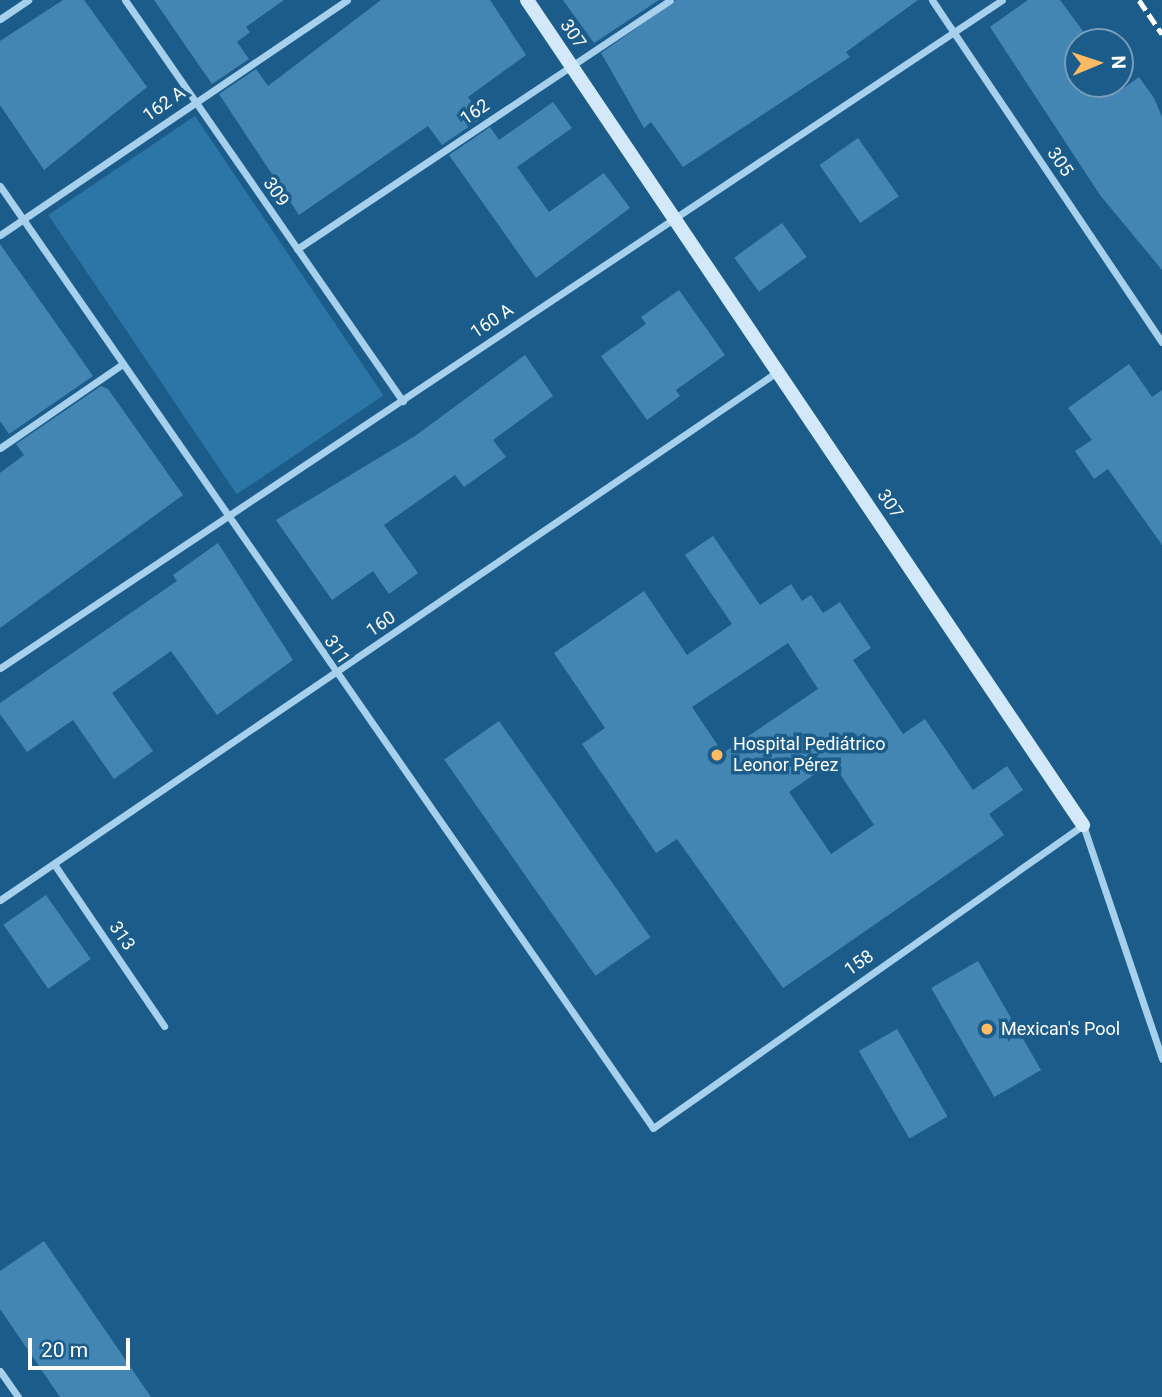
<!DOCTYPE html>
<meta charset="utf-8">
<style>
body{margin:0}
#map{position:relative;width:1162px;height:1397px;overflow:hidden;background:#1b5c8b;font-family:Roboto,sans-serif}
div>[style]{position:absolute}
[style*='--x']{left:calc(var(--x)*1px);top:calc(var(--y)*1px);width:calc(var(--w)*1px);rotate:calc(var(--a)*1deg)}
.green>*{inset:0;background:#2c75a7;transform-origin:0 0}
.building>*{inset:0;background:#4486b3;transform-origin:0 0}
.street>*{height:7px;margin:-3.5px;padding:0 3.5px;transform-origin:3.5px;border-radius:3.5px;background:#a7d0ed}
.secondary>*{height:14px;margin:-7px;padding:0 7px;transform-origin:7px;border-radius:7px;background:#d3e9f9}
.rail>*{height:5px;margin-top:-2.5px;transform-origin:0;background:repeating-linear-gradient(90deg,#fff 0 12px,transparent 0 17px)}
.dots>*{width:19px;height:19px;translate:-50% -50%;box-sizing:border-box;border:4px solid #1b5c8b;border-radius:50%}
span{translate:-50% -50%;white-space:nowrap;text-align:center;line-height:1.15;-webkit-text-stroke:7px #1b5c8b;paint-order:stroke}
.street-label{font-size:18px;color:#fff}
.poi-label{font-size:18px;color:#fff}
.left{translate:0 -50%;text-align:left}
.north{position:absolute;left:1064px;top:28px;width:70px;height:70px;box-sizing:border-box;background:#1b5c8b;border:2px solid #769db9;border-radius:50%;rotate:88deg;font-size:19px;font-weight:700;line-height:28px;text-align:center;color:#fff}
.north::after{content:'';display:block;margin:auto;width:24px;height:32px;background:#febb64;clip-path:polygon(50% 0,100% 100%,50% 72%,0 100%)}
.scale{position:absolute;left:28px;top:1338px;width:102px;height:32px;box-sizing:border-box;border:4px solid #fff;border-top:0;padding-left:9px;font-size:21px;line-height:24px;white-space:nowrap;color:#fff;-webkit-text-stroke:5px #1b5c8b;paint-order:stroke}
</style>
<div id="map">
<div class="green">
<i style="left:195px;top:116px;width:337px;height:177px;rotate:56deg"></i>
</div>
<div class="building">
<i style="clip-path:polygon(63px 0,84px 0,147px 87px,44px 170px,0 105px,0 41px)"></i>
<i style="clip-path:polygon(154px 0,284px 0,246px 27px,250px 32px,237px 42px,249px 59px,212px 84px)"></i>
<i style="clip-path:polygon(381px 0,490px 0,526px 55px,468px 97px,483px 117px,442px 145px,428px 126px,299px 215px,219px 94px,256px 69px,268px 86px)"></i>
<i style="clip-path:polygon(563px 0,659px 0,594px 43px)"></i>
<i style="clip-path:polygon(676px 0,918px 0,846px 52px,850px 57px,683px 167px,651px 122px,644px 128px,601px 53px)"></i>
<i style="clip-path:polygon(1028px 0,1060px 0,1091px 42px,1078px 42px,1078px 84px,1120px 83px,1124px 88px,1139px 77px,1154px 98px,1162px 117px,1162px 270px,1100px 195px,990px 27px)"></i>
<i style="clip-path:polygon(553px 102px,572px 128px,517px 167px,549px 212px,604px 173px,630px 208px,536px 278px,449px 155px,490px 127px,499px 140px)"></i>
<i style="left:858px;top:138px;width:71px;height:47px;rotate:55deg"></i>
<i style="left:782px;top:223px;width:42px;height:59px;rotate:54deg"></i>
<i style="clip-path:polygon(0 244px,93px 376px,9px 434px,0 421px)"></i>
<i style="clip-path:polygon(679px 290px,725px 355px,676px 390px,680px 396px,647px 420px,601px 356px,646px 324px,641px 317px)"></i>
<i style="clip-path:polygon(525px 355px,553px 396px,493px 440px,506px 457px,464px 487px,455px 475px,384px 525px,418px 573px,389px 594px,373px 571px,332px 600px,276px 520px,415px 436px)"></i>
<i style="clip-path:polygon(1129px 364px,1152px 397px,1162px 390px,1162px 545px,1108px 469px,1094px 479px,1075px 451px,1092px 440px,1068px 408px)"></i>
<i style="clip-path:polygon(101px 386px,108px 389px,183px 495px,0 628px,0 473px,24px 455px,16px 444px)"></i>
<i style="clip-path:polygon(evenodd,713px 536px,760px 605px,791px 584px,802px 601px,811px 595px,823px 613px,840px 602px,871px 648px,853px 660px,903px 734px,925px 719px,973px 790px,1007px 766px,1023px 790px,989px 814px,1004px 835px,783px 988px,677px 839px,656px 853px,582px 744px,605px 728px,554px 653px,644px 591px,687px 655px,732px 624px,685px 555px,713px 536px,788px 643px,818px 689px,723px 753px,692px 707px,788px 643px,713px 536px,832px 762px,874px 825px,831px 854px,789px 792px,832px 762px)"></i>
<i style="clip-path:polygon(218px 543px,293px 660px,217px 715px,171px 651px,112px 693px,153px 751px,114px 779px,73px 720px,27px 752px,0 714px,0 703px,177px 581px,173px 575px)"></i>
<i style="left:499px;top:721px;width:264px;height:67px;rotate:55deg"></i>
<i style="left:46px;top:895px;width:78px;height:52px;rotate:55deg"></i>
<i style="left:978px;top:961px;width:126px;height:54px;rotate:60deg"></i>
<i style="left:897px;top:1029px;width:101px;height:44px;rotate:60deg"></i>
<i style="clip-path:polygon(44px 1241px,151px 1397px,60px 1397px,0 1309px,0 1271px)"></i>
</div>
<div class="street">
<i style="--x:125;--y:0;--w:488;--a:55.3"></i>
<i style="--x:932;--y:0;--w:412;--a:56.1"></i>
<i style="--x:0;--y:19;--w:34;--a:-34"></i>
<i style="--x:0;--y:186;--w:1146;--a:55.27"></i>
<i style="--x:653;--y:1128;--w:526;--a:-35.17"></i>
<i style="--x:1083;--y:825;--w:247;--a:71.3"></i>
<i style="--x:0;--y:235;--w:419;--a:-34.1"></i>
<i style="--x:297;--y:249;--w:448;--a:-33.7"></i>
<i style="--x:0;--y:448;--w:147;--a:-34.4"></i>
<i style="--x:0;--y:668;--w:1204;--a:-33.69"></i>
<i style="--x:54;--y:864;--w:196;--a:55.8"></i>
<i style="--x:0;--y:900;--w:939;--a:-34.2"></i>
<i style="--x:0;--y:1371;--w:32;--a:55"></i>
</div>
<div class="secondary">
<i style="--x:527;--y:0;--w:995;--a:56.02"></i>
</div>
<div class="rail">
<i style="--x:1139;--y:0;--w:41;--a:55.9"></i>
</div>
<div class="dots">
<i style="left:717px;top:755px;background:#febb64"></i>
<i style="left:987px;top:1029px;background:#febb64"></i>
</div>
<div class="street-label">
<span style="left:573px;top:34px;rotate:56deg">307</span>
<span style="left:164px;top:104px;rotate:-35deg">162 A</span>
<span style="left:475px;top:112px;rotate:-34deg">162</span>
<span style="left:1060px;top:162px;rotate:56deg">305</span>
<span style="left:276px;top:192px;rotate:55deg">309</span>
<span style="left:492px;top:321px;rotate:-34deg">160 A</span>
<span style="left:890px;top:504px;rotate:56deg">307</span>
<span style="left:381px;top:624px;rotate:-34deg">160</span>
<span style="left:337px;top:650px;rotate:56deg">311</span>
<span style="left:122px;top:936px;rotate:56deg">313</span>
<span style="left:859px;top:963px;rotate:-35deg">158</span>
</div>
<div class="poi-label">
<span class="left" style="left:733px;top:755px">Hospital Pediátrico<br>Leonor Pérez</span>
<span class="left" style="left:1001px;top:1029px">Mexican's Pool</span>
</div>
<div class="north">N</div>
<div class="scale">20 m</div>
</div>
